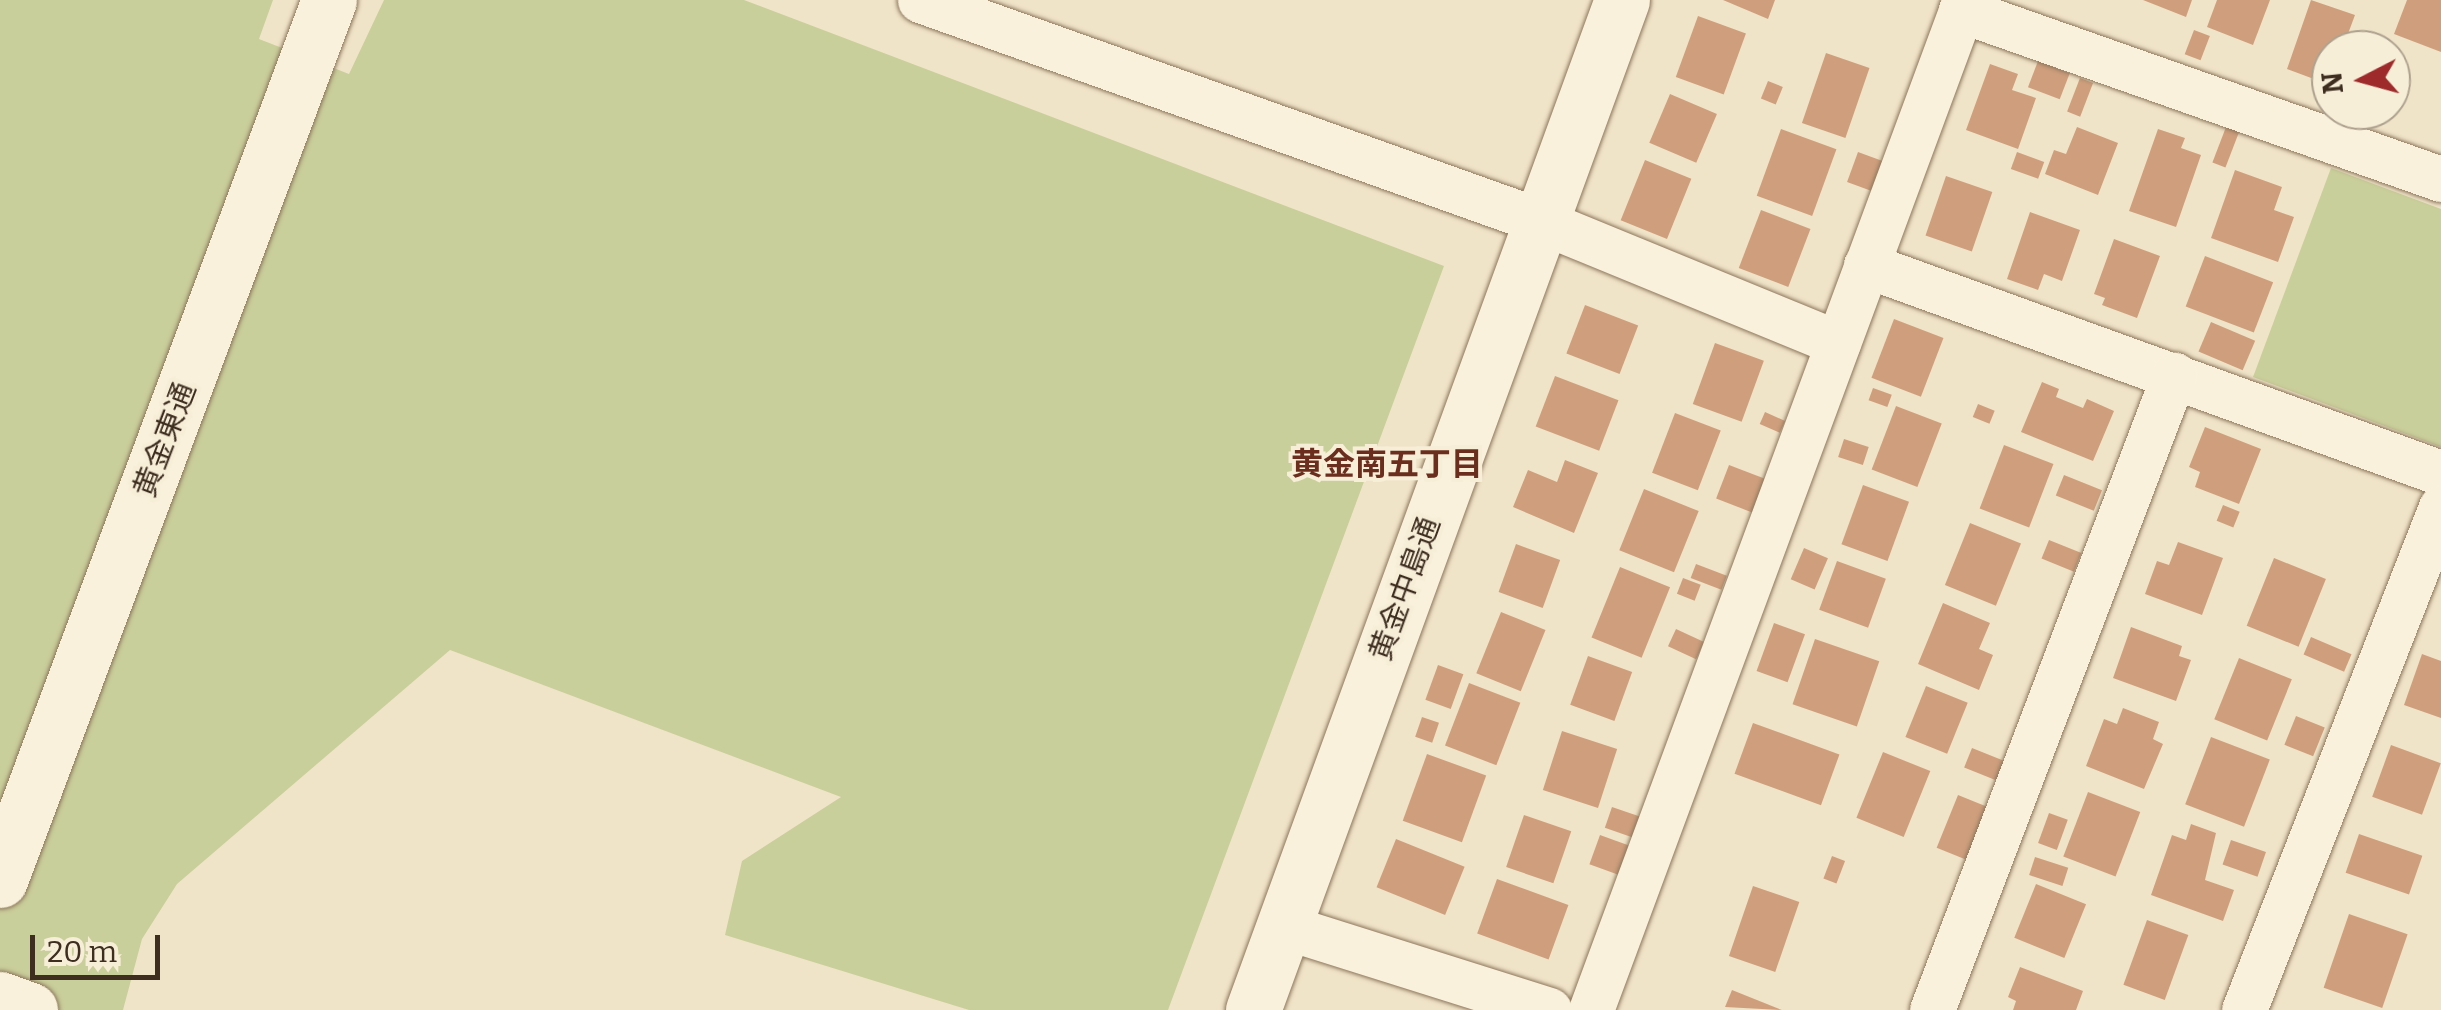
<!DOCTYPE html>
<meta charset="utf-8">
<style>
body{margin:0}
#map{position:relative;width:2441px;height:1010px;overflow:hidden;background:#f0e4c8;font-family:Bitter,"Noto Sans JP",serif}
div>[style]{position:absolute}
[style*='--x']{left:calc(var(--x)*1px);top:calc(var(--y)*1px);width:calc(var(--w)*1px);rotate:calc(var(--a)*1deg)}
.green>*{inset:0;background:#c9cf9b}
.building>*{inset:0;background:#cf9f7d;transform-origin:0 0}
.roads{filter:drop-shadow(0 0 2px #8d765c) drop-shadow(0 0 2px #8d765c)}
.minor>*{height:45px;margin:-22.5px;padding:0 22.5px;transform-origin:22.5px;border-radius:22.5px;background:#faf1dc}
.tertiary>*{height:55px;margin:-27.5px;padding:0 27.5px;transform-origin:27.5px;border-radius:27.5px;background:#faf1dc}
span{translate:-50% -50%;white-space:nowrap;text-align:center;line-height:1.15;-webkit-text-stroke:8px #f7eed8;paint-order:stroke}
.street-label{font-size:30px;color:#3d2e20}
.neighbourhood-label{font-size:32px;color:#6b2e1e;font-weight:700}
.north{position:absolute;left:2311px;top:30px;width:100px;height:100px;box-sizing:border-box;background:#f7eed8;border:2px solid #ada18e;border-radius:50%;rotate:264deg;font-size:28px;font-weight:700;line-height:40px;text-align:center;color:#3d2e20}
.north::after{content:'';display:block;margin:auto;width:35px;height:45px;background:#9e2a2b;clip-path:polygon(50% 0,100% 100%,50% 72%,0 100%)}
.scale{position:absolute;left:30px;top:935px;width:130px;height:45px;box-sizing:border-box;border:5px solid #3d2e20;border-top:0;padding-left:12px;font-size:30px;line-height:35px;white-space:nowrap;color:#3d2e20;-webkit-text-stroke:8px #f7eed8;paint-order:stroke}
</style>
<div id="map">
<div class="green">
<i style="clip-path:polygon(0 0,273px 0,259px 39px,349px 74px,384px 0,744px 0,1444px 266px,1168px 1010px,969px 1010px,725px 935px,742px 861px,841px 797px,450px 650px,177px 884px,142px 939px,123px 1010px,0 1010px)"></i>
<i style="clip-path:polygon(2331px 168px,2441px 209px,2441px 447px,2253px 377px)"></i>
</div>
<div class="building">
<i style="clip-path:polygon(1723px 0,1775px 0,1768px 19px)"></i>
<i style="clip-path:polygon(2143px 0,2192px 0,2186px 17px)"></i>
<i style="clip-path:polygon(2217px 0,2270px 0,2253px 45px,2207px 27px)"></i>
<i style="clip-path:polygon(2311px 0,2355px 15px,2342px 50px,2331px 50px,2330px 85px,2287px 69px)"></i>
<i style="clip-path:polygon(2407px 0,2441px 0,2441px 52px,2394px 34px)"></i>
<i style="left:1698px;top:16px;width:51px;height:65px;rotate:20deg"></i>
<i style="left:2194px;top:30px;width:17px;height:26px;rotate:21deg"></i>
<i style="left:1826px;top:53px;width:46px;height:74px;rotate:19deg"></i>
<i style="left:2038px;top:61px;width:34px;height:28px;rotate:21deg"></i>
<i style="clip-path:polygon(1990px 64px,2018px 74px,2012px 90px,2036px 98px,2018px 149px,1966px 130px)"></i>
<i style="left:2080px;top:78px;width:14px;height:36px;rotate:21deg"></i>
<i style="left:1768px;top:81px;width:16px;height:19px;rotate:22deg"></i>
<i style="left:1670px;top:94px;width:51px;height:53px;rotate:23deg"></i>
<i style="clip-path:polygon(2077px 127px,2118px 143px,2098px 195px,2045px 174px,2054px 150px,2066px 154px)"></i>
<i style="left:2226px;top:127px;width:14px;height:38px;rotate:21deg"></i>
<i style="left:1781px;top:129px;width:59px;height:71px;rotate:20deg"></i>
<i style="clip-path:polygon(2158px 129px,2185px 138px,2181px 148px,2201px 155px,2176px 227px,2129px 211px)"></i>
<i style="left:1858px;top:152px;width:29px;height:32px;rotate:20deg"></i>
<i style="left:2017px;top:152px;width:29px;height:18px;rotate:20deg"></i>
<i style="left:1645px;top:160px;width:50px;height:65px;rotate:22deg"></i>
<i style="clip-path:polygon(2235px 170px,2282px 187px,2274px 210px,2294px 217px,2278px 262px,2211px 238px)"></i>
<i style="left:1946px;top:176px;width:49px;height:63px;rotate:19deg"></i>
<i style="left:1761px;top:210px;width:53px;height:62px;rotate:21deg"></i>
<i style="clip-path:polygon(2030px 212px,2080px 230px,2062px 281px,2044px 274px,2038px 290px,2007px 279px)"></i>
<i style="clip-path:polygon(2114px 239px,2160px 256px,2137px 318px,2102px 305px,2105px 298px,2094px 294px)"></i>
<i style="left:2205px;top:256px;width:73px;height:54px;rotate:21deg"></i>
<i style="left:1585px;top:305px;width:57px;height:52px;rotate:21deg"></i>
<i style="left:1894px;top:319px;width:53px;height:63px;rotate:21deg"></i>
<i style="left:2211px;top:322px;width:48px;height:32px;rotate:23deg"></i>
<i style="left:1715px;top:343px;width:52px;height:65px;rotate:20deg"></i>
<i style="left:1555px;top:376px;width:68px;height:54px;rotate:21deg"></i>
<i style="clip-path:polygon(2042px 382px,2059px 389px,2056px 397px,2083px 408px,2087px 399px,2114px 411px,2093px 461px,2021px 432px)"></i>
<i style="left:1873px;top:388px;width:20px;height:13px;rotate:20deg"></i>
<i style="left:1978px;top:404px;width:18px;height:14px;rotate:22deg"></i>
<i style="left:1896px;top:406px;width:49px;height:68px;rotate:21deg"></i>
<i style="left:1765px;top:412px;width:22px;height:13px;rotate:24deg"></i>
<i style="left:1675px;top:413px;width:49px;height:64px;rotate:21deg"></i>
<i style="clip-path:polygon(2205px 427px,2261px 449px,2239px 504px,2195px 487px,2200px 472px,2189px 467px)"></i>
<i style="left:1844px;top:439px;width:26px;height:19px;rotate:18deg"></i>
<i style="left:2004px;top:445px;width:53px;height:68px;rotate:21deg"></i>
<i style="clip-path:polygon(1565px 460px,1598px 473px,1574px 533px,1513px 507px,1528px 470px,1557px 482px)"></i>
<i style="left:1729px;top:465px;width:42px;height:36px;rotate:21deg"></i>
<i style="left:2064px;top:475px;width:41px;height:22px;rotate:22deg"></i>
<i style="left:1863px;top:485px;width:49px;height:63px;rotate:20deg"></i>
<i style="left:1644px;top:489px;width:59px;height:66px;rotate:22deg"></i>
<i style="left:2223px;top:505px;width:18px;height:17px;rotate:22deg"></i>
<i style="left:1970px;top:523px;width:55px;height:67px;rotate:22deg"></i>
<i style="left:2049px;top:540px;width:35px;height:20px;rotate:22deg"></i>
<i style="clip-path:polygon(2178px 542px,2223px 558px,2202px 615px,2145px 594px,2157px 561px,2169px 565px)"></i>
<i style="left:1516px;top:544px;width:47px;height:51px;rotate:20deg"></i>
<i style="left:1804px;top:548px;width:26px;height:34px;rotate:23deg"></i>
<i style="left:2274px;top:558px;width:56px;height:73px;rotate:22deg"></i>
<i style="left:1837px;top:561px;width:52px;height:52px;rotate:20deg"></i>
<i style="left:1696px;top:564px;width:33px;height:15px;rotate:21deg"></i>
<i style="left:1620px;top:567px;width:54px;height:76px;rotate:22deg"></i>
<i style="left:1683px;top:578px;width:19px;height:17px;rotate:21deg"></i>
<i style="clip-path:polygon(1943px 603px,1990px 623px,1979px 649px,1993px 655px,1979px 690px,1918px 664px)"></i>
<i style="left:1501px;top:612px;width:48px;height:66px;rotate:22deg"></i>
<i style="left:1774px;top:623px;width:33px;height:51px;rotate:20deg"></i>
<i style="clip-path:polygon(2131px 627px,2182px 646px,2179px 656px,2191px 660px,2176px 701px,2113px 678px)"></i>
<i style="left:1676px;top:629px;width:31px;height:19px;rotate:25deg"></i>
<i style="left:2311px;top:637px;width:44px;height:19px;rotate:23deg"></i>
<i style="left:1815px;top:639px;width:68px;height:69px;rotate:19deg"></i>
<i style="clip-path:polygon(2422px 654px,2441px 661px,2441px 718px,2404px 705px)"></i>
<i style="left:1588px;top:656px;width:47px;height:52px;rotate:20deg"></i>
<i style="left:2239px;top:658px;width:57px;height:66px;rotate:22deg"></i>
<i style="left:1438px;top:665px;width:27px;height:37px;rotate:20deg"></i>
<i style="left:1469px;top:683px;width:55px;height:67px;rotate:21deg"></i>
<i style="left:1926px;top:686px;width:45px;height:55px;rotate:22deg"></i>
<i style="clip-path:polygon(2123px 708px,2159px 722px,2153px 739px,2163px 744px,2144px 789px,2086px 766px,2104px 719px,2117px 724px)"></i>
<i style="left:2296px;top:716px;width:31px;height:31px;rotate:22deg"></i>
<i style="left:1422px;top:717px;width:18px;height:21px;rotate:19deg"></i>
<i style="left:1753px;top:723px;width:92px;height:54px;rotate:20deg"></i>
<i style="left:1562px;top:731px;width:58px;height:62px;rotate:18deg"></i>
<i style="left:2211px;top:737px;width:63px;height:72px;rotate:21deg"></i>
<i style="left:2391px;top:745px;width:53px;height:55px;rotate:20deg"></i>
<i style="left:1972px;top:748px;width:35px;height:21px;rotate:22deg"></i>
<i style="left:1883px;top:752px;width:51px;height:71px;rotate:22deg"></i>
<i style="left:1427px;top:754px;width:63px;height:71px;rotate:20deg"></i>
<i style="left:2088px;top:792px;width:56px;height:69px;rotate:21deg"></i>
<i style="left:1958px;top:795px;width:38px;height:57px;rotate:22deg"></i>
<i style="left:1612px;top:807px;width:31px;height:22px;rotate:19deg"></i>
<i style="left:2049px;top:813px;width:20px;height:32px;rotate:20deg"></i>
<i style="left:1524px;top:815px;width:50px;height:55px;rotate:19deg"></i>
<i style="clip-path:polygon(2191px 824px,2216px 833px,2205px 880px,2234px 890px,2223px 921px,2151px 895px,2172px 835px,2186px 840px)"></i>
<i style="left:2359px;top:834px;width:67px;height:41px;rotate:19deg"></i>
<i style="left:1600px;top:835px;width:33px;height:31px;rotate:20deg"></i>
<i style="left:1396px;top:839px;width:74px;height:52px;rotate:22deg"></i>
<i style="left:2231px;top:840px;width:37px;height:26px;rotate:19deg"></i>
<i style="left:1832px;top:856px;width:14px;height:24px;rotate:21deg"></i>
<i style="left:2035px;top:857px;width:35px;height:19px;rotate:18deg"></i>
<i style="left:1497px;top:879px;width:76px;height:58px;rotate:20deg"></i>
<i style="left:2036px;top:884px;width:54px;height:58px;rotate:22deg"></i>
<i style="left:1753px;top:886px;width:49px;height:74px;rotate:19deg"></i>
<i style="left:2349px;top:914px;width:62px;height:78px;rotate:19deg"></i>
<i style="left:2147px;top:920px;width:44px;height:69px;rotate:20deg"></i>
<i style="clip-path:polygon(2020px 967px,2083px 991px,2076px 1010px,2013px 1010px,2016px 1001px,2008px 997px)"></i>
<i style="clip-path:polygon(1732px 990px,1782px 1010px,1725px 1007px)"></i>
</div>
<div class="roads">
<div class="minor">
<i style="--x:920;--y:0;--w:656;--a:19.6"></i>
<i style="--x:1538;--y:220;--w:324;--a:22.3"></i>
<i style="--x:1961;--y:10;--w:509;--a:19.4"></i>
<i style="--x:1866;--y:265;--w:611;--a:19.89"></i>
<i style="--x:1283;--y:926;--w:279;--a:17.5"></i>
<i style="--x:1591;--y:1010;--w:1077;--a:-69.68"></i>
<i style="--x:1932;--y:1010;--w:680;--a:-69.14"></i>
<i style="--x:2244;--y:1010;--w:540;--a:-68.61"></i>
</div>
<div class="tertiary">
<i style="--x:0;--y:880;--w:939;--a:-69.5"></i>
<i style="--x:0;--y:999;--w:32;--a:20"></i>
<i style="--x:1253;--y:1010;--w:1075;--a:-69.93"></i>
</div>
</div>
<div class="street-label">
<span style="left:165px;top:440px;rotate:-69deg">黄金東通</span>
<span style="left:1405px;top:589px;rotate:-70deg">黄金中島通</span>
</div>
<div class="neighbourhood-label">
<span style="left:1387px;top:464px">黄金南五丁目</span>
</div>
<div class="north">N</div>
<div class="scale">20 m</div>
</div>
